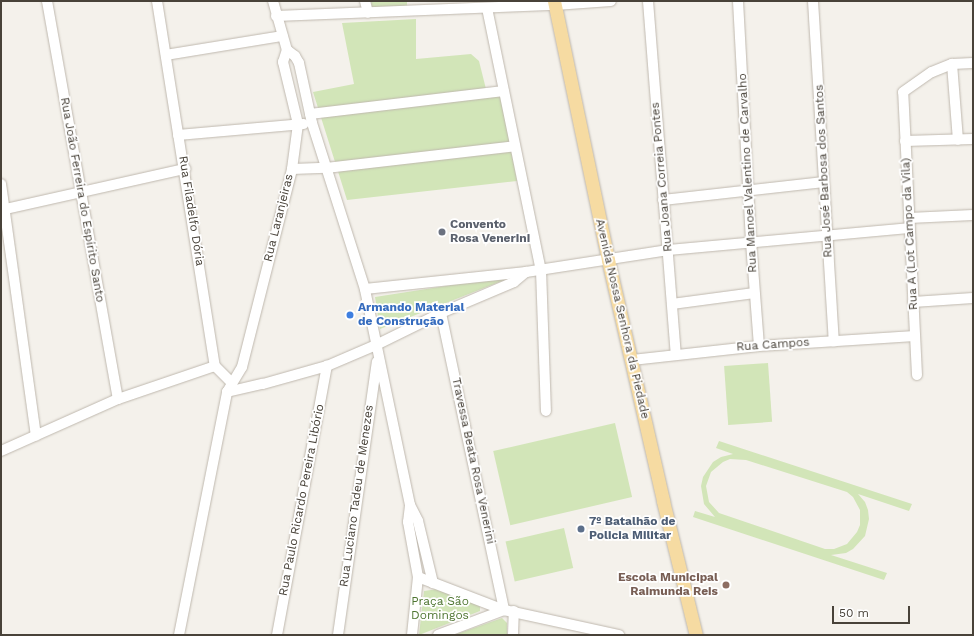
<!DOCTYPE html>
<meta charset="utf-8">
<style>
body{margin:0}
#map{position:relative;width:974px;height:636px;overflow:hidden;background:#f4f1eb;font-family:"Work Sans",sans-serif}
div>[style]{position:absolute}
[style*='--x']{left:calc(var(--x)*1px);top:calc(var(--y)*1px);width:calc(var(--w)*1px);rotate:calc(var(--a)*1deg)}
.green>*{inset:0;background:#d2e5b8;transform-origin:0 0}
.roads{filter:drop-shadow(0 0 1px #bfb8ae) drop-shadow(0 0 1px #bfb8ae)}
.minor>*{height:10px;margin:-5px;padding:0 5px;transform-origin:5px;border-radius:5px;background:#fff}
.major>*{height:13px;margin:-6.5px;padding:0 6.5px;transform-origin:6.5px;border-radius:6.5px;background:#f6dba2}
.dots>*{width:11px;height:11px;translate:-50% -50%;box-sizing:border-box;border:2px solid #fff;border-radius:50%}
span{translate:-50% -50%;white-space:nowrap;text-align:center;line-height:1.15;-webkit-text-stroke:3.5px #fff;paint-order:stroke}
.street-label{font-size:12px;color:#484239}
.worship-label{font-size:12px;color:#5b616d;font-weight:700}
.left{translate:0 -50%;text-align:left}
.shop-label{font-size:12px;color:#366cbe;font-weight:700}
.service-label{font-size:12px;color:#4e5e75;font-weight:700}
.education-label{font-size:12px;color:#785e54;font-weight:700}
.right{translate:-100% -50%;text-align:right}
.park-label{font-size:12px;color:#4e7531}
.frame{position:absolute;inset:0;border:2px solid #484239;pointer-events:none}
.scale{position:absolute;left:832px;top:606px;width:78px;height:18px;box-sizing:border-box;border:2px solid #484239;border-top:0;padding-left:5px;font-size:12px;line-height:14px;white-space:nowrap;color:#484239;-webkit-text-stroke:3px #fff;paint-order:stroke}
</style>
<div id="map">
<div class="green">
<i style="clip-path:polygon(371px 1px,407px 1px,407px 7px,372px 10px)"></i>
<i style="clip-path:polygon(416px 19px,416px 59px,471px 54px,479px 61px,488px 97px,501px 95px,517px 181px,347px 200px,313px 92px,354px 84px,342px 23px)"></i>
<i style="clip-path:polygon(517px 275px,380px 329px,375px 297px)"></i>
<i style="left:768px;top:363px;width:59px;height:44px;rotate:86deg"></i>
<i style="left:615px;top:423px;width:76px;height:125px;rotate:77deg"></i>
<i style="clip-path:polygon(evenodd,719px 441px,912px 504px,909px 511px,858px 494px,865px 502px,868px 510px,869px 519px,865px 536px,853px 549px,846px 553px,831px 555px,887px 573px,884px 580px,693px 517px,695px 511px,715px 517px,704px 504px,701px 486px,703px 477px,713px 462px,721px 457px,733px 454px,716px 448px,719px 441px,730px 459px,746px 460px,847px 492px,853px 497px,860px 510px,860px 525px,857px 532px,847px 544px,834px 549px,825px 549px,719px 513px,709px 502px,706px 486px,711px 472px,723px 462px,730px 459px)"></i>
<i style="left:564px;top:528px;width:41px;height:60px;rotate:77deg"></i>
<i style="clip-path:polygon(438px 589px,480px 605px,480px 611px,419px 635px,424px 591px)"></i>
<i style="clip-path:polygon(502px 618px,507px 623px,507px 635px,454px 635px)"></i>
</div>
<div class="roads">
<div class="minor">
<i style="--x:47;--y:1;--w:404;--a:79.9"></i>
<i style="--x:157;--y:1;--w:370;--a:81"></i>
<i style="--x:273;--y:1;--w:51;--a:74.1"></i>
<i style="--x:287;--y:50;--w:10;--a:37"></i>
<i style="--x:295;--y:56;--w:8;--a:60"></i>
<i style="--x:299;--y:63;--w:61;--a:77.8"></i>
<i style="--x:312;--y:123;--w:174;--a:72.3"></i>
<i style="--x:365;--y:1;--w:12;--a:76"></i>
<i style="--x:648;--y:1;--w:354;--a:85.5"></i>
<i style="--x:738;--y:1;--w:241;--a:86.9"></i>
<i style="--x:751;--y:242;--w:104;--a:85.6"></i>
<i style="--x:813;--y:1;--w:341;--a:86.5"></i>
<i style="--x:487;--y:8;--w:268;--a:78.4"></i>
<i style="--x:541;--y:270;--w:141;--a:88"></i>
<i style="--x:276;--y:16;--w:279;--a:-2.3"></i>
<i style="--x:555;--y:5;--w:56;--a:-4.1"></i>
<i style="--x:166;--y:55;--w:118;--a:-9.3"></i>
<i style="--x:952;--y:64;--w:76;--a:85.5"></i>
<i style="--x:310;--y:114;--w:195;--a:-6.8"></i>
<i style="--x:178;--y:135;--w:126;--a:-5"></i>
<i style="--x:905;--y:141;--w:68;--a:-1.7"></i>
<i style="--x:292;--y:169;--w:34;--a:-2"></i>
<i style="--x:326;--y:168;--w:190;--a:-6.6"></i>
<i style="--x:1;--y:184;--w:254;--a:82.1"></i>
<i style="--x:663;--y:200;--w:162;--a:-6.4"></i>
<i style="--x:1;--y:210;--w:189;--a:-12.6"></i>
<i style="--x:909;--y:218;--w:64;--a:-2.7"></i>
<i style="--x:913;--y:302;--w:60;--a:-3.8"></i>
<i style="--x:672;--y:304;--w:83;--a:-7.6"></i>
<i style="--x:441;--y:313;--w:304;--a:78"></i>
<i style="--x:632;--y:360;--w:128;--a:-6.3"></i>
<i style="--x:759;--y:346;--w:156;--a:-3.7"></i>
<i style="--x:215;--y:366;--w:24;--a:45"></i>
<i style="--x:917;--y:375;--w:283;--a:-92.8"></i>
<i style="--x:903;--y:92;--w:35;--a:-35"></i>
<i style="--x:932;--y:72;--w:22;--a:-22"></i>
<i style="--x:952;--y:64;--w:21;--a:-3"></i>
<i style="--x:227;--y:392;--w:37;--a:-13"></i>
<i style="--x:263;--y:384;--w:66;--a:-15.7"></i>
<i style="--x:327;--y:366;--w:53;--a:-23.2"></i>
<i style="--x:376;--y:345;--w:72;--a:-26.2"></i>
<i style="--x:441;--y:313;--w:79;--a:-23"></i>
<i style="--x:514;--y:282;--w:16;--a:-40"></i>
<i style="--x:1;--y:451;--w:128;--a:-24"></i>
<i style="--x:118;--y:399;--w:102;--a:-18.8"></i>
<i style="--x:410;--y:505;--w:18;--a:63"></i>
<i style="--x:418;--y:521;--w:64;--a:76.4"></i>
<i style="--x:418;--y:577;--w:92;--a:21"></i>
<i style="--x:504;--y:610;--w:118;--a:12.3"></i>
<i style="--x:179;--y:635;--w:248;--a:-78.8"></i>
<i style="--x:227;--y:392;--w:29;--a:-59"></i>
<i style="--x:242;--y:367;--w:204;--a:-75.8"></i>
<i style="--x:292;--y:169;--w:45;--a:-82.4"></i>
<i style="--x:298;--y:124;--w:64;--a:-103.6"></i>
<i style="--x:283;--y:62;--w:13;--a:-72"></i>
<i style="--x:277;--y:635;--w:274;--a:-79.5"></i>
<i style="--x:338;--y:635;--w:276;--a:-81.9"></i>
<i style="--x:412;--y:635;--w:58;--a:-84.1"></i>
<i style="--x:418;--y:577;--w:56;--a:-100.3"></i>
<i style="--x:408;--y:522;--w:17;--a:-83"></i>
<i style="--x:410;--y:505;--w:221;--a:-101.8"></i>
<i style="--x:365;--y:289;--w:162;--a:-6"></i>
<i style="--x:526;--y:272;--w:144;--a:-8.8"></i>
<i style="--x:668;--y:250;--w:242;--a:-5.2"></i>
<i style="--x:438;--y:635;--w:71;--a:-20.7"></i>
<i style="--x:513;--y:635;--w:24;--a:-88"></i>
</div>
<div class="major">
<i style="--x:554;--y:1;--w:265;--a:78.2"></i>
<i style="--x:608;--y:260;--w:247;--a:77.1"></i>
<i style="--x:663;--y:501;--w:138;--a:76.2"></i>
</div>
</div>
<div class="dots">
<i style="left:442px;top:232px;background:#6b7280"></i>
<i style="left:350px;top:315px;background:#3f7fe0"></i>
<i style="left:581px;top:529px;background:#5c6f8a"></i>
<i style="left:726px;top:585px;background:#8d6e63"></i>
</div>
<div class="street-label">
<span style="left:824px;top:171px;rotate:-93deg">Rua José Barbosa dos Santos</span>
<span style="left:748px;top:173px;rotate:-93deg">Rua Manoel Valentino de Carvalho</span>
<span style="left:662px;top:177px;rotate:-95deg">Rua Joana Correia Pontes</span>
<span style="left:82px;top:200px;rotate:80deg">Rua João Ferreira do Espírito Santo</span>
<span style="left:191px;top:211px;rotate:81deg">Rua Filadelfo Dória</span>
<span style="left:279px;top:218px;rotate:-76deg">Rua Laranjeiras</span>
<span style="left:910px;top:234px;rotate:-93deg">Rua A (Lot Campo da Vila)</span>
<span style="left:622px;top:319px;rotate:77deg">Avenida Nossa Senhora da Piedade</span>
<span style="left:773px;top:345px;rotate:-4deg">Rua Campos</span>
<span style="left:473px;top:461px;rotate:78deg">Travessa Beata Rosa Venerini</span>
<span style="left:357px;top:496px;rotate:-82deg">Rua Luciano Tadeu de Menezes</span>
<span style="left:302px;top:500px;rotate:-79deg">Rua Paulo Ricardo Pereira Libório</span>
</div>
<div class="worship-label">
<span class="left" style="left:450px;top:232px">Convento<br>Rosa Venerini</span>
</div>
<div class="shop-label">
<span class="left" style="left:358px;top:315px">Armando Material<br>de Construção</span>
</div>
<div class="service-label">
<span class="left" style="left:589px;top:529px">7º Batalhão de<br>Policia Militar</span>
</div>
<div class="education-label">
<span class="right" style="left:718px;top:585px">Escola Municipal<br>Raimunda Reis</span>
</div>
<div class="park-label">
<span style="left:440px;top:609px">Praça São<br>Domingos</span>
</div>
<div class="frame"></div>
<div class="scale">50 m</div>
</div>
